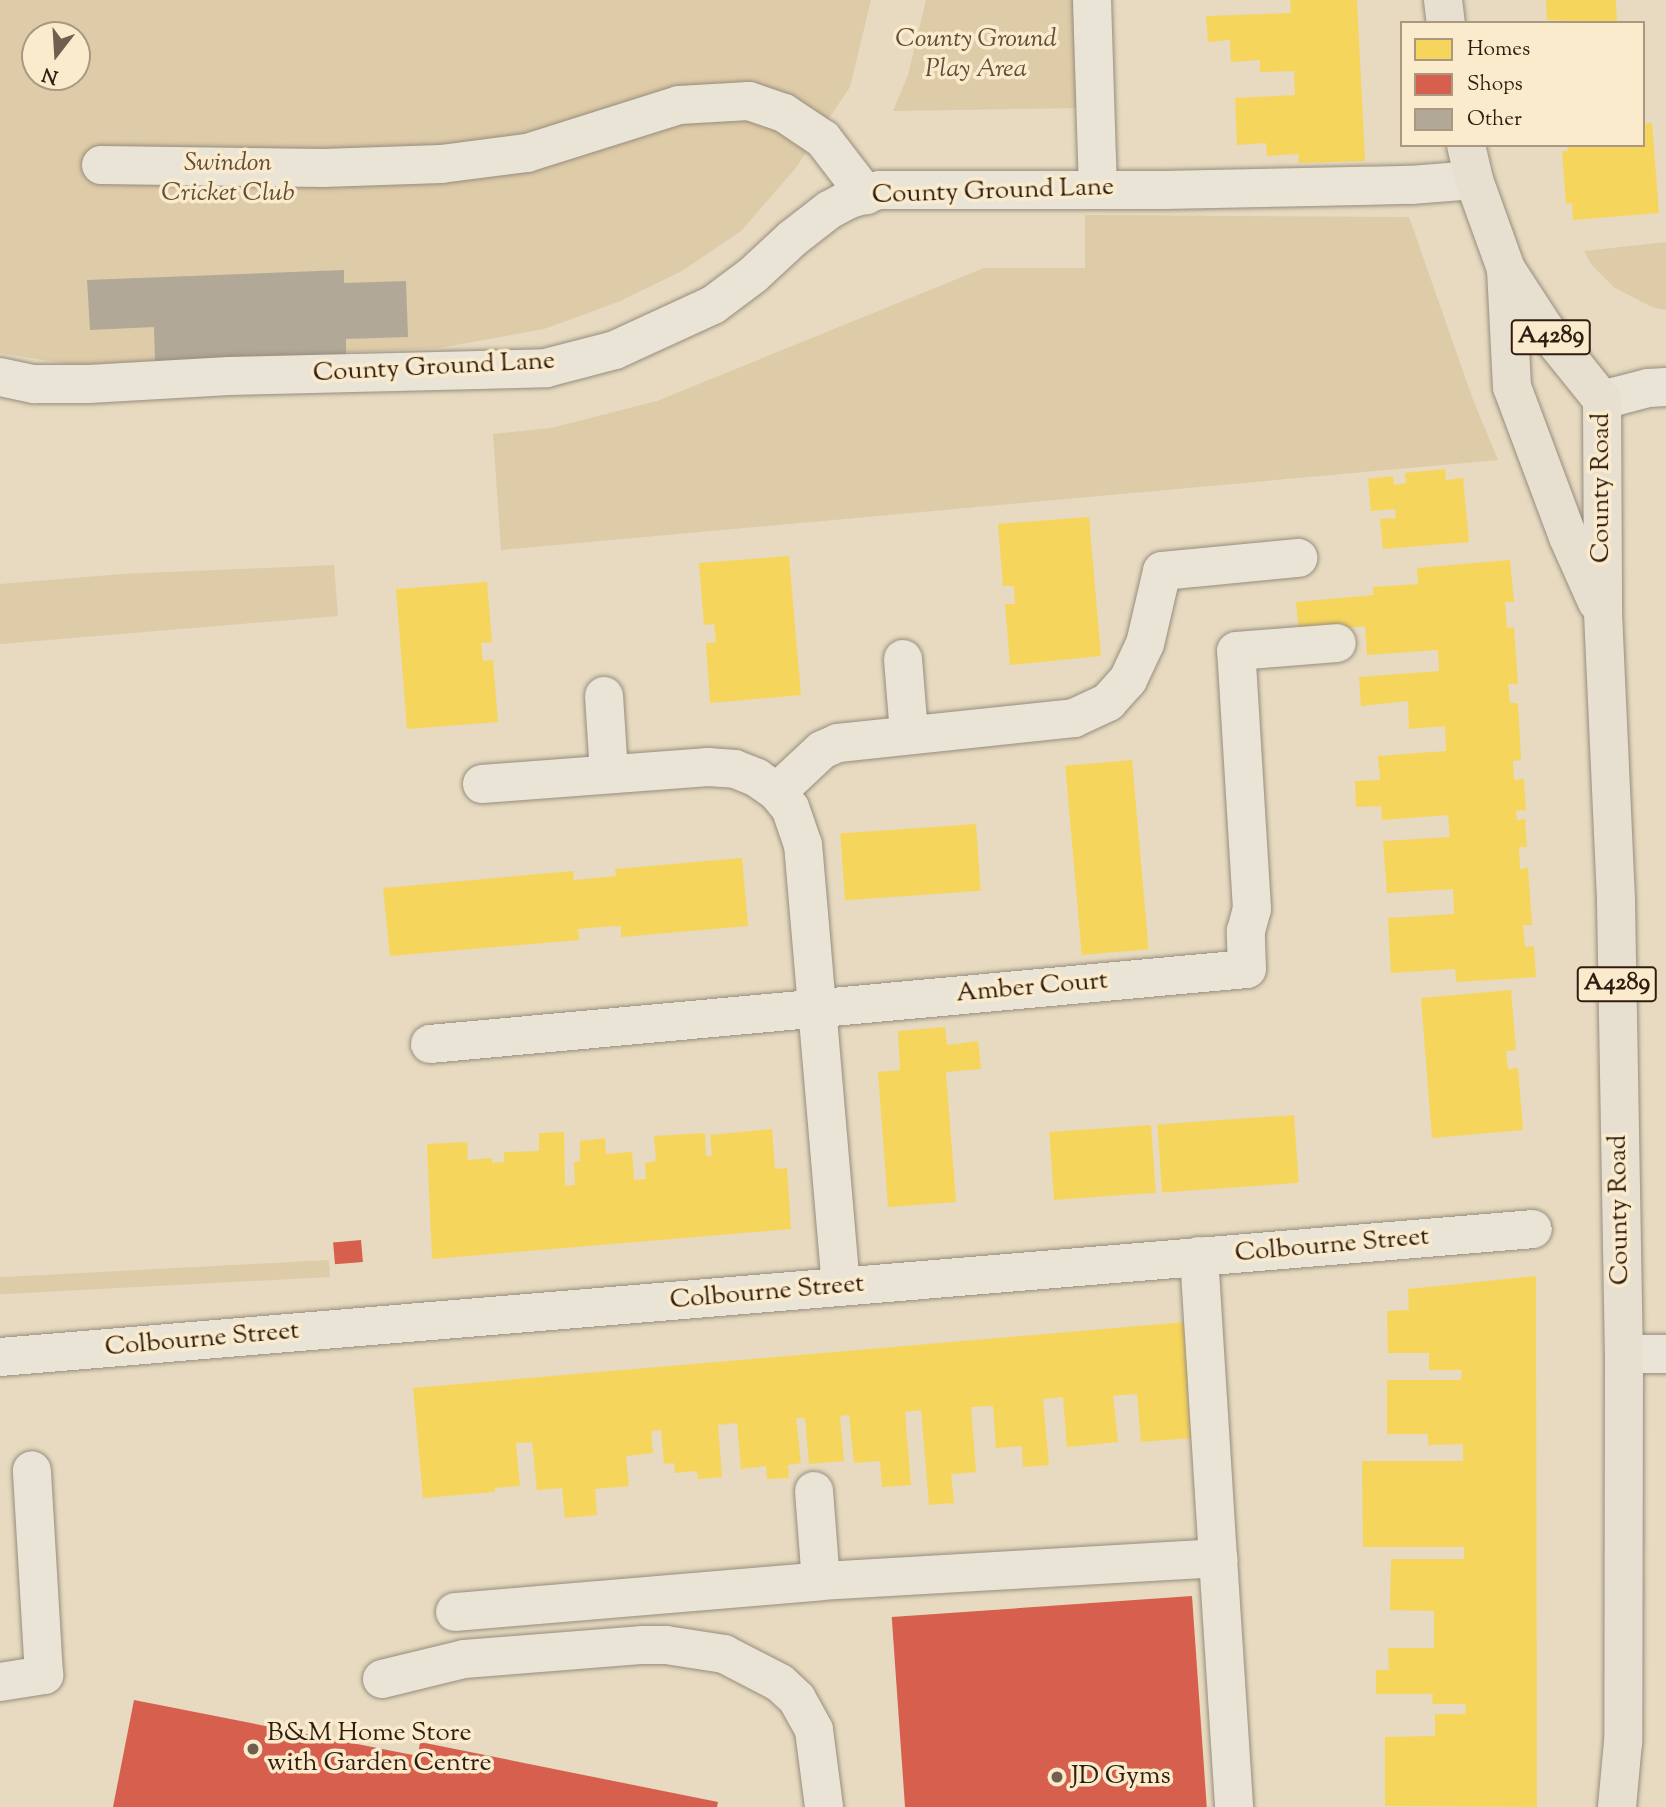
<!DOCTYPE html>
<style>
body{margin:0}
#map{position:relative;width:1666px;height:1807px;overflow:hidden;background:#e7dac0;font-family:"Sorts Mill Goudy",serif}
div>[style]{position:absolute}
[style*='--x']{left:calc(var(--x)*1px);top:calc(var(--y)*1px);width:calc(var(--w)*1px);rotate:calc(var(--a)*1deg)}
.green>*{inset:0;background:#decba8;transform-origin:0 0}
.homes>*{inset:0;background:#f6d55c;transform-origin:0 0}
.shops>*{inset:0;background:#d6604d;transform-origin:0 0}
.building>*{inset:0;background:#b2a897}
.roads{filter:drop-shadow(0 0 2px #978d7d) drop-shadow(0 0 2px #978d7d)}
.minor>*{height:38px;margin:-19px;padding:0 19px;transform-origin:19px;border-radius:19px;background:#eae4d7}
.major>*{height:38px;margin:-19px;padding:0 19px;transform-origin:19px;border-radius:19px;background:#e7e0d0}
.dots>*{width:19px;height:19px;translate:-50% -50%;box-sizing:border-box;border:4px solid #faebcc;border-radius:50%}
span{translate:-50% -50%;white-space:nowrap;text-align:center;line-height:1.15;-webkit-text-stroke:7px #faebcc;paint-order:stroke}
.shield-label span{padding:2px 5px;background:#faebcc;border:2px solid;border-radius:5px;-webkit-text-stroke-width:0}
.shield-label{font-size:24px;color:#321c11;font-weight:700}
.park-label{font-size:26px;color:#634d39;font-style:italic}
.street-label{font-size:26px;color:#321c11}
.poi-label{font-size:26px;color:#321c11}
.left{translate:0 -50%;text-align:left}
.legend{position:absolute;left:1400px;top:21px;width:245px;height:126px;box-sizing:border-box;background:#faebcc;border:2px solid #aa9881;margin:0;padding:9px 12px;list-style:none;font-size:21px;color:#321c11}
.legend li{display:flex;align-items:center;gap:14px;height:35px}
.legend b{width:35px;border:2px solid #aa9881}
.north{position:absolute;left:21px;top:21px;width:70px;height:70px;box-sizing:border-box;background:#faebcc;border:2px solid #aa9881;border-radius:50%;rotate:197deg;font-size:19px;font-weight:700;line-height:28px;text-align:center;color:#321c11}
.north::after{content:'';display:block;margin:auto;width:24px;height:32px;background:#715e4e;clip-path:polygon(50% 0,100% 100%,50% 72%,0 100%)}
</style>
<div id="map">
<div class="green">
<i style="clip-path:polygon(evenodd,0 0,871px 0,850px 87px,795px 169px,741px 231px,682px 271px,618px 302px,544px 329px,439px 348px,73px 365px,0 353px,0 0,35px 35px,77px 35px,77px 77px,35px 77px,35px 35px)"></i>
<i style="clip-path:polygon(926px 0,1078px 0,1081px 108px,893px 111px,908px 75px)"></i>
<i style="clip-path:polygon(1085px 215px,1409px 217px,1472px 397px,1498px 460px,501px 550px,493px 434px,551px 428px,657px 401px,984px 268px,1085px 268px)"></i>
<i style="clip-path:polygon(1666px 242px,1666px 310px,1652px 307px,1615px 288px,1591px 264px,1584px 251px)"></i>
<i style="clip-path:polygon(334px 565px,338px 616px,0 644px,0 584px,122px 574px)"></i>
<i style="left:329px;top:1260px;width:17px;height:330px;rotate:87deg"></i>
</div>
<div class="homes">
<i style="clip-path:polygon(1290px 0,1357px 0,1365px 161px,1299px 163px,1298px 154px,1267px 156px,1266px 143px,1237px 145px,1235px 98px,1295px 95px,1294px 71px,1260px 72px,1260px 60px,1231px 62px,1230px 40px,1208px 42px,1206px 16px,1291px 13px)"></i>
<i style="clip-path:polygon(1546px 0,1616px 0,1617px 23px,1547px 20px)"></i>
<i style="clip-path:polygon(1652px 123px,1659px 213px,1573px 220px,1572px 203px,1566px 204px,1562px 151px,1568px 151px,1567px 145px,1643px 145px,1643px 124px)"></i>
<i style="clip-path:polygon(1445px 469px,1446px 480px,1463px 478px,1469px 542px,1383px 549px,1380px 519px,1396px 518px,1395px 509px,1371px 511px,1368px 479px,1393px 476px,1394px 485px,1406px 483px,1405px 473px)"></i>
<i style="clip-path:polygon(1089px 517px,1101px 656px,1010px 665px,1005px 604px,1015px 604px,1014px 586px,1003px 586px,998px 524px)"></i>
<i style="clip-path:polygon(789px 556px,801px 695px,710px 703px,706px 643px,716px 642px,714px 624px,704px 625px,699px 563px)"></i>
<i style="clip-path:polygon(1510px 560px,1514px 602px,1505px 602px,1507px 628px,1514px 627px,1518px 684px,1508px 684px,1510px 703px,1518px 703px,1521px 760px,1513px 761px,1514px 780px,1524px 779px,1526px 810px,1516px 811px,1517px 820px,1525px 819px,1527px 847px,1519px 847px,1520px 869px,1528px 868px,1532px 925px,1523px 925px,1525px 947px,1534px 946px,1536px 977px,1456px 982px,1455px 969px,1391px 973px,1388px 918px,1454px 914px,1453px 889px,1387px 893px,1383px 841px,1450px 837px,1448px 815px,1382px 820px,1381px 806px,1356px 807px,1355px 781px,1380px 780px,1378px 756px,1446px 751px,1445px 726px,1409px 729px,1408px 701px,1361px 706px,1359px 677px,1439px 671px,1438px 650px,1367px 655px,1365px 626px,1299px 632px,1296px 602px,1373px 595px,1373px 587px,1418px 584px,1417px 568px)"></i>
<i style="clip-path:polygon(487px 582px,492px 642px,481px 643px,483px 661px,493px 660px,498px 722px,407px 729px,396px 589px)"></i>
<i style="left:1132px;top:760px;width:190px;height:67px;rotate:85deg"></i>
<i style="left:976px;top:824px;width:67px;height:136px;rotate:86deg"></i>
<i style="clip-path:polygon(742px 858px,748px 926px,621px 937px,621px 926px,599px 927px,578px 929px,579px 940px,390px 956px,383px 888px,573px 871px,574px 880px,616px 876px,615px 869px)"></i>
<i style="clip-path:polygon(1511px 990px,1516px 1050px,1506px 1051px,1508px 1069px,1518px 1068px,1523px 1130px,1432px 1138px,1421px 998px)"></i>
<i style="clip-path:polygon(945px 1027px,947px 1045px,978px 1041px,981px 1069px,946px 1072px,956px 1202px,888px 1207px,878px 1072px,900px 1070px,898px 1031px)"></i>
<i style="left:1294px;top:1115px;width:68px;height:137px;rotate:86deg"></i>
<i style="left:1151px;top:1125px;width:68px;height:102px;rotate:86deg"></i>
<i style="clip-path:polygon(772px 1129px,775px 1169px,787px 1168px,791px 1229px,432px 1259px,427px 1144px,467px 1142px,468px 1160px,492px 1158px,492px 1163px,504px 1162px,504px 1152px,539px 1151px,539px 1133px,564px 1132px,565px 1186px,575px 1185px,574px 1162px,580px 1161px,580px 1141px,605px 1138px,606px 1154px,632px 1152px,634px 1180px,646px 1179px,645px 1163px,656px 1161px,654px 1136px,705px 1133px,706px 1156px,712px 1156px,710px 1135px)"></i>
<i style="clip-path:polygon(1536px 1276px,1537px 1807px,1385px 1806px,1385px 1737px,1435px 1736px,1435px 1714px,1465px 1714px,1466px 1704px,1432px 1704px,1433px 1694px,1376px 1694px,1376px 1670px,1389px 1670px,1388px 1648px,1434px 1648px,1434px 1611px,1390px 1610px,1391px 1559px,1464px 1559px,1464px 1547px,1363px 1547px,1362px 1461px,1463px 1461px,1463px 1444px,1428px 1445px,1428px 1434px,1387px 1434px,1387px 1380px,1461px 1380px,1462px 1370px,1429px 1370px,1429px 1353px,1388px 1353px,1387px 1311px,1409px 1310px,1408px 1289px)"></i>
<i style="clip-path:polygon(1196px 1321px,1202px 1387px,1187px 1388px,1191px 1438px,1141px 1442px,1137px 1394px,1124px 1395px,1113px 1396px,1118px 1442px,1067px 1447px,1063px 1397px,1043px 1399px,1049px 1465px,1023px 1467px,1022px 1446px,996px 1448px,993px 1406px,971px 1407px,976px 1472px,951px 1474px,954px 1503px,929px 1505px,921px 1410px,905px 1412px,911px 1485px,882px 1487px,880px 1461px,854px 1463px,849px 1415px,840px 1416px,844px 1461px,809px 1464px,805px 1418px,796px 1418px,801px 1463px,788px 1465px,789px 1478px,767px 1479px,766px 1466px,741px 1469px,737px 1423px,718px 1425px,722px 1477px,698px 1479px,697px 1471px,675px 1473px,674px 1463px,664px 1464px,661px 1430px,651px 1431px,653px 1453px,626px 1456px,629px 1486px,595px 1489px,597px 1515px,565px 1518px,562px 1488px,537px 1490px,532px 1442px,516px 1443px,520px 1486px,495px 1488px,495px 1492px,423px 1498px,413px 1388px)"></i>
</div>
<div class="shops">
<i style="left:361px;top:1240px;width:22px;height:28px;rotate:85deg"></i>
<i style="left:1192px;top:1596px;width:212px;height:301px;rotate:86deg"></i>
<i style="clip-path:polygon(134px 1700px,418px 1756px,420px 1742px,718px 1802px,717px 1807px,113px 1807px)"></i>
</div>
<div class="building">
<i style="clip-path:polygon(344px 270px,344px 283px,406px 281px,408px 337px,346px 339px,346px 354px,155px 361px,154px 327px,90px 330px,87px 280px)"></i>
</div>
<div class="roads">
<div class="minor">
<i style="--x:1092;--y:0;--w:188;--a:88.2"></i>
<i style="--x:101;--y:165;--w:222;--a:0.8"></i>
<i style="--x:323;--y:168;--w:118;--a:-1.9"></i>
<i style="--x:441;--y:164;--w:87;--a:-7.3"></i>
<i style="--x:527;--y:153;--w:159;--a:-17.5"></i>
<i style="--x:679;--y:105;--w:70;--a:-3.3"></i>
<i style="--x:749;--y:101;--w:37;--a:19"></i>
<i style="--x:784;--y:113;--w:47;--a:33.7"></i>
<i style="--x:823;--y:139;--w:71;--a:52.5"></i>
<i style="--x:0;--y:377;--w:35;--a:12"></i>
<i style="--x:34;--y:384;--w:55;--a:0"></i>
<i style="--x:89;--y:384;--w:140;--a:-3.3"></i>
<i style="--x:229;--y:376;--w:317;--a:-1.4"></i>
<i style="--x:546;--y:368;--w:71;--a:-14.6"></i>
<i style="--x:615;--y:350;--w:108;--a:-24.7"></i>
<i style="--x:713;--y:305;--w:50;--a:-36.9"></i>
<i style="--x:753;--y:275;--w:54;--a:-42.8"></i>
<i style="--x:793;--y:238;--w:46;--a:-37.9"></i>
<i style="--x:829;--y:210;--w:24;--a:-28"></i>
<i style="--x:850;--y:199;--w:31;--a:-17"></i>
<i style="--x:880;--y:190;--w:284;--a:0"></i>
<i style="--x:1164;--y:190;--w:247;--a:-1.2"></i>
<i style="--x:1411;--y:185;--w:63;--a:-4.5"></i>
<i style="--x:1602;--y:400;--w:48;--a:-14.6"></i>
<i style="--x:1648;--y:388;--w:18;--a:-3"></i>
<i style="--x:903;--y:659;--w:75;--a:85.4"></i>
<i style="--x:604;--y:696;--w:78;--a:86.3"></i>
<i style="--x:482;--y:784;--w:227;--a:-4.3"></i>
<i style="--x:708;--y:767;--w:27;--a:4"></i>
<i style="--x:735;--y:769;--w:24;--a:22"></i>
<i style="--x:757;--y:778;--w:24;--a:35"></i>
<i style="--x:430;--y:1044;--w:820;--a:-5.25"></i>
<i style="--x:1247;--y:969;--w:38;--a:-92"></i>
<i style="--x:1246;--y:931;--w:23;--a:-75"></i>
<i style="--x:1252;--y:909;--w:258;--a:-93.5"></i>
<i style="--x:1236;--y:651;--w:101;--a:-4.5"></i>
<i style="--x:1199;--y:1256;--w:303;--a:86.4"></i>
<i style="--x:841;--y:1287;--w:444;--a:-94.9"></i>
<i style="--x:803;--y:845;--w:39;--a:-109"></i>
<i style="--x:790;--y:808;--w:21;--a:-129"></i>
<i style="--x:777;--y:792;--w:62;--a:-43"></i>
<i style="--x:822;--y:750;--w:17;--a:-24"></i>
<i style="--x:838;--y:743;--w:237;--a:-6"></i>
<i style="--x:1074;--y:718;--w:38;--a:-25"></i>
<i style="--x:1108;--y:702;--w:30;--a:-48"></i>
<i style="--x:1128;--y:680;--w:40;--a:-65"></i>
<i style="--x:1145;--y:644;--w:75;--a:-76.9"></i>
<i style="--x:1162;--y:571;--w:137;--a:-5.5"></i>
<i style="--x:1624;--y:1354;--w:42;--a:0"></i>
<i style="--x:0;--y:1357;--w:1538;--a:-4.77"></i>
<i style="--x:814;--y:1491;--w:90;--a:85.6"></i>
<i style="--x:455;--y:1612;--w:367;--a:-4.8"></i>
<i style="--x:821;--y:1581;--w:398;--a:-3.3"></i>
<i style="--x:1218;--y:1558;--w:250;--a:86.3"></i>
<i style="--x:382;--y:1679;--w:84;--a:-13.7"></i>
<i style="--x:464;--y:1659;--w:180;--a:-4.5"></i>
<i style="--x:643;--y:1645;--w:23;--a:0"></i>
<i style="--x:666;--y:1645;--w:59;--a:8.8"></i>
<i style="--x:724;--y:1654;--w:63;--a:27.4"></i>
<i style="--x:780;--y:1683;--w:23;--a:43"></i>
<i style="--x:797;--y:1699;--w:35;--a:61"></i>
<i style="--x:814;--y:1730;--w:78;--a:82.6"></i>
<i style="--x:0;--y:1682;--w:45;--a:-9"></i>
<i style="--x:44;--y:1675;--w:205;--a:-93.4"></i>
</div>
<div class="major">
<i style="--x:1443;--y:0;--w:23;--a:83"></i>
<i style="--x:1466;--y:145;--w:36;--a:77"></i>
<i style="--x:1474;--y:180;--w:95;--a:70.2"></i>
<i style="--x:1506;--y:269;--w:72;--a:57"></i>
<i style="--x:1545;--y:329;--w:91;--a:51.2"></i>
<i style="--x:1602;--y:400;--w:213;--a:89.7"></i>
<i style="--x:1603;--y:613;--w:289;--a:87.4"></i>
<i style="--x:1616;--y:902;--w:452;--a:89"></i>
<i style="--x:1624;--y:1354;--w:388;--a:90.1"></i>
<i style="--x:1623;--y:1742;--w:65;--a:95.3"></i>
<i style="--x:1506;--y:269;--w:118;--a:87.1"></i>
<i style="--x:1512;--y:387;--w:160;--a:69.5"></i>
<i style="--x:1568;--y:537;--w:71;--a:66"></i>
</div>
</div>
<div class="dots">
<i style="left:253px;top:1749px;background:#715e4e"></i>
<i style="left:1057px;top:1777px;background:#715e4e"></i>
</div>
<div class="shield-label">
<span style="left:1551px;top:337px">A4289</span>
<span style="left:1617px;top:984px">A4289</span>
</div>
<div class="park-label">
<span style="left:976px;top:55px">County Ground<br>Play Area</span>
<span style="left:228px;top:179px">Swindon<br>Cricket Club</span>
</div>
<div class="street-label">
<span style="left:993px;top:192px;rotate:-2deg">County Ground Lane</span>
<span style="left:434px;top:368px;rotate:-3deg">County Ground Lane</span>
<span style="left:1602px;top:488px;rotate:-90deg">County Road</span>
<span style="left:1032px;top:988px;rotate:-5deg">Amber Court</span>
<span style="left:1620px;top:1210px;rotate:-91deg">County Road</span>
<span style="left:1332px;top:1246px;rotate:-5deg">Colbourne Street</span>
<span style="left:767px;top:1293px;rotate:-5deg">Colbourne Street</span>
<span style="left:202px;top:1340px;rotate:-5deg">Colbourne Street</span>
</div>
<div class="poi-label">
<span class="left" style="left:267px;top:1749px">B&amp;M Home Store<br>with Garden Centre</span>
<span class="left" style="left:1071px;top:1777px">JD Gyms</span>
</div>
<ul class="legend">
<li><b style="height:19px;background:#f6d55c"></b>Homes</li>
<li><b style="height:19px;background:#d6604d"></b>Shops</li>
<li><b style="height:19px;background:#b2a897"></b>Other</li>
</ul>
<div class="north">N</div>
</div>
